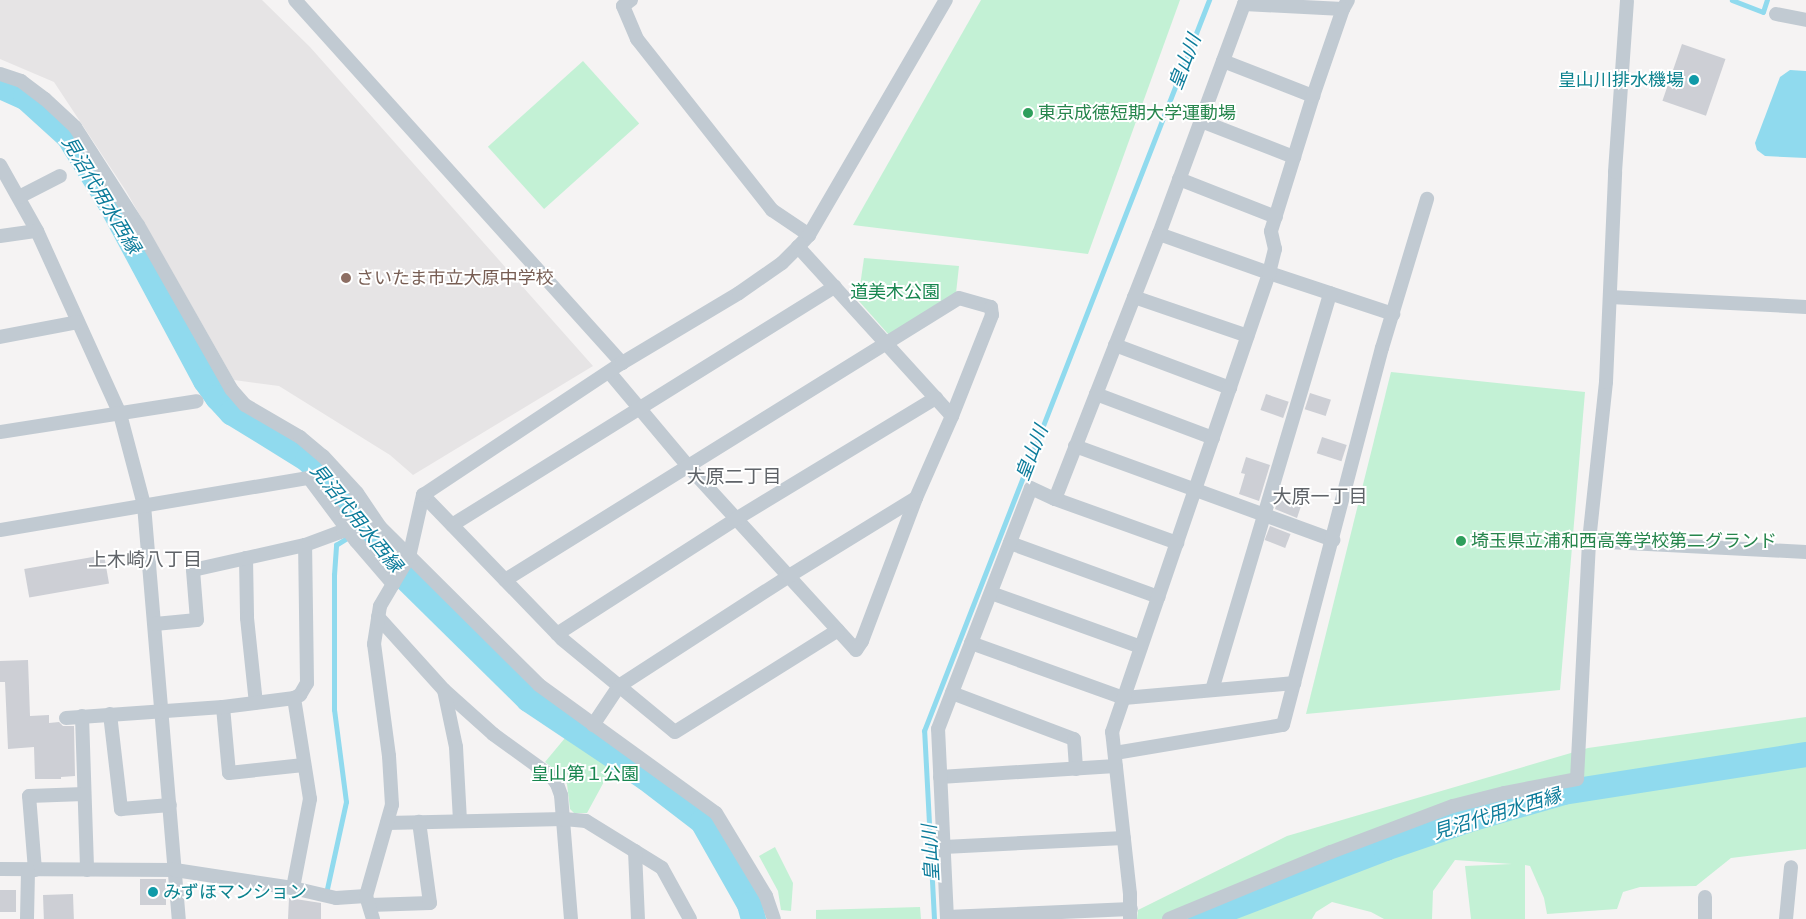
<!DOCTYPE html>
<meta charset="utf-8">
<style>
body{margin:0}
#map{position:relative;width:1806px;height:919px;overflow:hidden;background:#f5f3f3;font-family:Rubik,"Noto Sans JP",sans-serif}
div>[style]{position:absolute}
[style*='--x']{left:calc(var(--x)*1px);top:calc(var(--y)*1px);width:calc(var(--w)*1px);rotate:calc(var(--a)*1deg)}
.education>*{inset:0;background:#e6e4e5}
.green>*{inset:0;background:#c3f1d5;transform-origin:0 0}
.water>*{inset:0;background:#90daee}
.stream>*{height:4.5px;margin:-2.25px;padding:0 2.25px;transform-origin:2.25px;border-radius:2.25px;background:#90daee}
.river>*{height:25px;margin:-12.5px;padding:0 12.5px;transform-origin:12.5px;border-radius:12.5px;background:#90daee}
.building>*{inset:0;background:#cdcfd5;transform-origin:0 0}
.minor>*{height:14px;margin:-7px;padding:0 7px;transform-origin:7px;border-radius:7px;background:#c1cad2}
.dots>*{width:14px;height:14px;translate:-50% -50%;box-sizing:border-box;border:2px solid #fff;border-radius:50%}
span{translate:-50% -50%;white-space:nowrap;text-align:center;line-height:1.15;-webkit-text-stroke:4px #fff;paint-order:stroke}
.culture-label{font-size:18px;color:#0d838f}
.right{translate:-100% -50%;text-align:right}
.left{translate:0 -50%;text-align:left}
.leisure-label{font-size:18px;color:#27864d}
.education-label{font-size:18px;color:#785e54}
.park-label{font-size:18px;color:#17864f}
.water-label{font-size:19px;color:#0c7c9b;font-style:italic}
.neighbourhood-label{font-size:19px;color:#5f6368}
</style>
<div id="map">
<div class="education">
<i style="clip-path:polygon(0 0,262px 0,310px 47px,593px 366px,413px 475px,390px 455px,279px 386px,234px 380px,126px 191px,54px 82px,0 59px)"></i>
</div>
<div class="green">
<i style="clip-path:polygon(981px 0,1180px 0,1088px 254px,853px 225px)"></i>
<i style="left:583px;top:61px;width:84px;height:128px;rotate:48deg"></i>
<i style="clip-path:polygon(864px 258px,959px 266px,956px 293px,889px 335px,858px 300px)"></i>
<i style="clip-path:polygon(1391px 372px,1585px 392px,1560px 690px,1306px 714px)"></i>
<i style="clip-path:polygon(1806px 717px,1806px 849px,1731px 858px,1696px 886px,1640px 887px,1623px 892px,1617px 909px,1547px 914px,1544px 898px,1530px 866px,1525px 865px,1525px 919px,1471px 919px,1465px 866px,1512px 864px,1455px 860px,1433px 891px,1432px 919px,1384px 919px,1371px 912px,1332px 902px,1316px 912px,1312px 919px,1137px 919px,1138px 910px,1287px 836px,1588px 748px)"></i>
<i style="clip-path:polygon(565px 738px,612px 767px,587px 813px,574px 813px,570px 809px,567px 784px,559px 773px,545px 762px)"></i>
<i style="clip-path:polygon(775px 847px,793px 883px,791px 911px,781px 910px,778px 891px,759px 856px)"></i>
<i style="clip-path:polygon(920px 907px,921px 919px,816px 919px,816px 910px)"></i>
</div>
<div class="water">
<i style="clip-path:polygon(1790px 70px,1806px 71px,1806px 158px,1765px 156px,1757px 150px,1755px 143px,1780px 77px)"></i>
</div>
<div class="stream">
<i style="--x:1732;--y:0;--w:33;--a:21"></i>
<i style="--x:1763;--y:12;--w:13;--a:-72"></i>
<i style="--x:327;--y:889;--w:89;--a:-77.7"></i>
<i style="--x:346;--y:802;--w:93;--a:-97.4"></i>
<i style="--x:334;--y:710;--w:135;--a:-90"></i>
<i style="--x:334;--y:575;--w:30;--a:-86"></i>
<i style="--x:336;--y:545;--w:31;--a:-32"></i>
<i style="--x:934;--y:919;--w:188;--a:-93"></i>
<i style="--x:924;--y:731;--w:785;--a:-68.7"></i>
</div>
<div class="river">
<i style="--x:0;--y:86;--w:27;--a:24"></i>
<i style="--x:25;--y:97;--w:58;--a:42.2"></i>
<i style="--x:68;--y:136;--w:81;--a:58.1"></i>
<i style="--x:111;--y:205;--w:199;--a:61.8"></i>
<i style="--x:205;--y:380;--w:21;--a:55"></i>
<i style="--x:217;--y:397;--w:21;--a:47"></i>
<i style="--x:231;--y:412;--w:89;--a:31.7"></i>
<i style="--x:307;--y:459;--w:35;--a:46"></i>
<i style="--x:331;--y:484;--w:92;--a:53.9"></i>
<i style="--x:385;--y:558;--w:201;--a:44.6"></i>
<i style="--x:528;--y:699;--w:142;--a:33.8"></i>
<i style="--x:646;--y:778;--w:71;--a:37.5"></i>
<i style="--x:702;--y:821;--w:95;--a:60.5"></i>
<i style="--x:749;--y:904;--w:16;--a:75"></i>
<i style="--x:1200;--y:919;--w:198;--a:-21"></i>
<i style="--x:1385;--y:848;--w:93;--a:-18.8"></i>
<i style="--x:1473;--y:818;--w:94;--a:-16.1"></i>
<i style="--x:1563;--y:792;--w:246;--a:-8.9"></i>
</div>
<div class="building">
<i style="left:1682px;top:44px;width:46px;height:60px;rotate:19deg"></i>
<i style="left:1310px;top:393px;width:22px;height:17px;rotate:18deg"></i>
<i style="left:1266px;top:394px;width:24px;height:17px;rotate:19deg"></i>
<i style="left:1322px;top:437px;width:26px;height:17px;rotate:18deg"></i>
<i style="clip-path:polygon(1246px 457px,1270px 465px,1259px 501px,1239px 494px,1245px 474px,1241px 473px)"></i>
<i style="clip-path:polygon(1279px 496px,1302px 503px,1297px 518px,1275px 509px)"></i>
<i style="left:1270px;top:526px;width:22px;height:15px;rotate:21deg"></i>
<i style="left:104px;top:555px;width:29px;height:81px;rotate:80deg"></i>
<i style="clip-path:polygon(28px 660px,30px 716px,49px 715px,49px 723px,59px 722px,63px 726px,74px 726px,75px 776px,61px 777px,61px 779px,35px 779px,34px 747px,8px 749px,5px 682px,0 682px,0 661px)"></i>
<i style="left:140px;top:879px;width:26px;height:26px"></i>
<i style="left:0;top:890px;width:16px;height:22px"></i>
<i style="left:73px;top:894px;width:25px;height:30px;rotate:88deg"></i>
<i style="clip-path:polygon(289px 898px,321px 903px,321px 919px,288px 919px)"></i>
</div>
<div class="minor">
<i style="--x:295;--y:0;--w:489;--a:48"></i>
<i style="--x:631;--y:0;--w:10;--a:143"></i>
<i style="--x:623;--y:6;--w:36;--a:67"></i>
<i style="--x:637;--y:39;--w:218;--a:51.7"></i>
<i style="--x:772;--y:210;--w:45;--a:34"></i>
<i style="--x:1776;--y:14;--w:31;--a:11"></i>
<i style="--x:1223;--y:61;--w:97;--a:21.3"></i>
<i style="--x:0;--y:74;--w:22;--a:18"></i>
<i style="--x:21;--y:81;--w:30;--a:37"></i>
<i style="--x:45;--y:99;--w:41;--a:43"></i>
<i style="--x:75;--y:127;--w:117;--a:57.3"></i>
<i style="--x:138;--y:225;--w:189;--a:60.4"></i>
<i style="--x:231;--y:389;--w:21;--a:49"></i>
<i style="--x:245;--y:405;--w:64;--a:30.2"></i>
<i style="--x:300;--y:437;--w:30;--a:40"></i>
<i style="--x:323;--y:456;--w:50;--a:47.4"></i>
<i style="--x:357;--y:493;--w:41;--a:55.9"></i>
<i style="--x:380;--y:527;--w:224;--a:44.8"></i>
<i style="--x:539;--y:685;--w:218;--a:35.9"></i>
<i style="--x:716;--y:813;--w:97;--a:58.9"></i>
<i style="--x:766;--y:896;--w:24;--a:71"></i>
<i style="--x:1201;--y:121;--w:100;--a:21.2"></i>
<i style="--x:0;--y:165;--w:76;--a:60.7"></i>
<i style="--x:37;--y:231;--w:201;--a:65.6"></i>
<i style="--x:120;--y:414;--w:94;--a:75.2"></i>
<i style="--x:144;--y:505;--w:415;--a:85.2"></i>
<i style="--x:1179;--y:179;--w:104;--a:21.4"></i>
<i style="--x:19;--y:197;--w:46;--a:-27.1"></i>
<i style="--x:1159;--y:234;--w:117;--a:19.5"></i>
<i style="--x:1269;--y:273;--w:131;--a:18.3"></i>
<i style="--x:0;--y:236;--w:37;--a:-8"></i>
<i style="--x:1134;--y:297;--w:120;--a:18.9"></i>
<i style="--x:1610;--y:297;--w:196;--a:2.9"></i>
<i style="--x:0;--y:337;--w:79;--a:-10.9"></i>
<i style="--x:1115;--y:345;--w:123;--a:20.5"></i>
<i style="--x:609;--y:372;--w:123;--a:50"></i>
<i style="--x:688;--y:466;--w:249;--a:47.6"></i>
<i style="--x:856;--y:650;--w:11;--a:-56"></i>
<i style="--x:862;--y:641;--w:153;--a:-69.3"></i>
<i style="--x:916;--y:498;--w:90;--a:-66.3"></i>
<i style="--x:952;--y:416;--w:229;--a:-132.3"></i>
<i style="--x:1096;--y:394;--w:125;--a:20.6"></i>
<i style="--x:0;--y:432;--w:199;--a:-8.9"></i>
<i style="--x:1075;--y:446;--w:275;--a:20"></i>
<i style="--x:423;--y:495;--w:200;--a:46"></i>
<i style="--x:562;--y:639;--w:146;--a:39.5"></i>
<i style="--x:675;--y:732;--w:192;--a:-32"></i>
<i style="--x:1055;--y:499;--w:130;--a:19.8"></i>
<i style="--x:452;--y:525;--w:451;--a:-31.9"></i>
<i style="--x:0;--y:530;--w:313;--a:-9.6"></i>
<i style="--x:309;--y:478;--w:79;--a:53.3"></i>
<i style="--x:356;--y:541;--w:57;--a:49.3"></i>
<i style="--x:1589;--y:541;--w:217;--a:2.9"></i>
<i style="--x:1010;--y:543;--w:158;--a:20"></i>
<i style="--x:246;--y:558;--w:60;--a:89"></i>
<i style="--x:247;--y:618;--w:85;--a:84"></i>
<i style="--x:505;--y:580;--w:534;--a:-31.85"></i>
<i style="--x:959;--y:298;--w:33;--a:16"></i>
<i style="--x:991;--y:307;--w:8;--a:83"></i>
<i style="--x:992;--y:315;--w:109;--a:111.6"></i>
<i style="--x:991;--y:593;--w:159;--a:19.8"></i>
<i style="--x:378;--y:617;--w:98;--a:47.9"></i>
<i style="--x:444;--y:690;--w:66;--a:41.9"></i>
<i style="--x:493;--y:734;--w:72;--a:35.9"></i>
<i style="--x:551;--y:776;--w:10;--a:53"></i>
<i style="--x:557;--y:784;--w:12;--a:70"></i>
<i style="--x:561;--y:795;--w:124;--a:85.4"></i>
<i style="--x:155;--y:624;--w:42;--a:-5.4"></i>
<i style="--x:197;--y:620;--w:50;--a:-94.6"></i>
<i style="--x:193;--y:570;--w:115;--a:-12.6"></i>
<i style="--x:305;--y:545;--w:40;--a:-20.2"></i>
<i style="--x:343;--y:531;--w:7;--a:-74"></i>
<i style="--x:557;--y:634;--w:213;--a:-32.7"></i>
<i style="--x:736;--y:519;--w:234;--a:-31.2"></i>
<i style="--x:971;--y:643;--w:163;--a:19.8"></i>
<i style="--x:1124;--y:698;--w:171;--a:-5"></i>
<i style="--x:444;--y:690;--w:58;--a:78.1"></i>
<i style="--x:456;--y:747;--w:73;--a:86.9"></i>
<i style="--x:1212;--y:690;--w:414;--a:-73.4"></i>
<i style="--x:952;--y:693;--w:130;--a:20.7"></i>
<i style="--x:1074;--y:739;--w:30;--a:86"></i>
<i style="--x:223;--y:707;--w:66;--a:84.8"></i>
<i style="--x:229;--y:773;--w:75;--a:-6.1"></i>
<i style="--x:110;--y:714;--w:96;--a:83.4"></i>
<i style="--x:121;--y:809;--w:49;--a:-4.7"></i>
<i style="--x:82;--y:716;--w:154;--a:88.1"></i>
<i style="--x:66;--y:718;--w:157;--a:-4"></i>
<i style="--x:223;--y:707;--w:72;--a:-7.2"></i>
<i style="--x:294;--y:698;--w:7;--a:-27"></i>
<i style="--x:300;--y:695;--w:14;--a:-60"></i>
<i style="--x:307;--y:683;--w:138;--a:-90.8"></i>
<i style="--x:593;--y:725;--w:47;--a:-56.3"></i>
<i style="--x:619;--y:686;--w:202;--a:-32.9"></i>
<i style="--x:789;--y:576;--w:149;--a:-31.6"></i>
<i style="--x:1115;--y:753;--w:170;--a:-9.5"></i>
<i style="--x:1283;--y:725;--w:390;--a:-75.3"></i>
<i style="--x:1382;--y:348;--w:156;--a:-73.2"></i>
<i style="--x:940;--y:777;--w:176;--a:-3.6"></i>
<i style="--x:387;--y:823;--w:177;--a:-1.3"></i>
<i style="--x:564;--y:819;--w:22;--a:5"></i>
<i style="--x:586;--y:821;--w:89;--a:31.7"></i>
<i style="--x:662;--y:868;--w:58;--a:61.2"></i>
<i style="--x:944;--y:847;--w:180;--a:-2.9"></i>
<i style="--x:635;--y:851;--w:68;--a:87.5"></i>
<i style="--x:0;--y:869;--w:175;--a:0.3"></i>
<i style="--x:175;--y:870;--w:119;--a:8.7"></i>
<i style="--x:293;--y:888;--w:44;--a:13.1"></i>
<i style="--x:336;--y:898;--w:30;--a:-4"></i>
<i style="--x:35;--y:870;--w:74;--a:-94.6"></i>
<i style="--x:29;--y:796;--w:55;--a:-2.1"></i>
<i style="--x:293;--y:888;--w:91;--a:-79.2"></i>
<i style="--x:310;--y:799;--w:102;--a:-99"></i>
<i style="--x:370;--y:905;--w:60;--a:-1.9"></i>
<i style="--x:430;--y:903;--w:82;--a:-97.7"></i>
<i style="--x:947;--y:917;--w:184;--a:-2.5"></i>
<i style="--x:27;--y:919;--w:49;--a:-88.8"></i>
<i style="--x:373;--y:919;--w:24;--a:-107"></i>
<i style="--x:366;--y:896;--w:95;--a:-74.1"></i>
<i style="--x:392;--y:805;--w:49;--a:-93.5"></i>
<i style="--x:389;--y:756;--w:113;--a:-97.6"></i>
<i style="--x:374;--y:644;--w:38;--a:-81"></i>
<i style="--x:380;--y:606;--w:57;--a:-59.4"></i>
<i style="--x:409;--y:557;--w:64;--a:-77.3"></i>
<i style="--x:423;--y:495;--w:239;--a:-33.6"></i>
<i style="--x:622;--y:363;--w:136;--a:-30.9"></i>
<i style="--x:739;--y:293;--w:52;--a:-34.9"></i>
<i style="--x:782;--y:263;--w:23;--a:-45"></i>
<i style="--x:798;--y:247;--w:16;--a:-47"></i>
<i style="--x:809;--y:235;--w:272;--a:-59.8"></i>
<i style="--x:947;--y:919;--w:190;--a:-92.7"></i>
<i style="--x:938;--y:729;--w:258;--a:-68.9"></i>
<i style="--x:1031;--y:488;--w:26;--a:25"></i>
<i style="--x:1055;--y:499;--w:285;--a:-68.6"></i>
<i style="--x:1159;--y:234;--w:245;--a:-69.7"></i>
<i style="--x:1244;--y:4;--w:99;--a:2.9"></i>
<i style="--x:1343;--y:9;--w:10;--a:-61"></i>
<i style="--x:1130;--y:919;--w:25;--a:-90"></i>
<i style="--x:1130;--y:894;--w:163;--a:-96.3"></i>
<i style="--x:1112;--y:732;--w:485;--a:-71.1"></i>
<i style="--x:1269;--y:273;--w:25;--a:-76"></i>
<i style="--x:1275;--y:249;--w:18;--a:-103"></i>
<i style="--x:1271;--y:231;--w:141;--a:-72.7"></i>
<i style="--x:1313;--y:96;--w:92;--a:-71"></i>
<i style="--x:1169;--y:919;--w:175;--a:-22.5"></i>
<i style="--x:1331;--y:852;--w:130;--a:-20.7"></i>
<i style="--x:1453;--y:806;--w:53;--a:-14.3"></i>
<i style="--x:1504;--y:793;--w:74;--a:-10.9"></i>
<i style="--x:1577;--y:779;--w:238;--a:-87.1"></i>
<i style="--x:1589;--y:541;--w:160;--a:-83.9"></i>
<i style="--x:1606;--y:382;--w:210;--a:-87.5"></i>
<i style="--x:1615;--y:172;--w:171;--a:-86"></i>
<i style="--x:1705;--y:919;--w:22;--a:-90"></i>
<i style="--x:1786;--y:919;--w:52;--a:-84.5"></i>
</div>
<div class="dots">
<i style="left:1694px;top:80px;background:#0f9aa8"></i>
<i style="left:1028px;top:113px;background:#2e9e5b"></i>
<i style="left:346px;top:278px;background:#8d6e63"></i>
<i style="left:1461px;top:541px;background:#2e9e5b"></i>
<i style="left:153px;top:892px;background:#0f9aa8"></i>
</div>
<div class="culture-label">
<span class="right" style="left:1684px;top:80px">皇山川排水機場</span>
<span class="left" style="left:163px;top:892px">みずほマンション</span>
</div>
<div class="leisure-label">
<span class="left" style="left:1038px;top:113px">東京成徳短期大学運動場</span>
<span class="left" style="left:1471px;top:541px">埼玉県立浦和西高等学校第二グランド</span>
</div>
<div class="education-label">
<span class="left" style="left:356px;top:278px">さいたま市立大原中学校</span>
</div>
<div class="park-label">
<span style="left:895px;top:292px">道美木公園</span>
<span style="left:585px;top:774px">皇山第１公園</span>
</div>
<div class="water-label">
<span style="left:1185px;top:62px;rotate:-69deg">皇山川</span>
<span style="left:101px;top:195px;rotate:59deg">見沼代用水西縁</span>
<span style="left:1032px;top:453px;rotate:-69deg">皇山川</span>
<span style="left:356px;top:518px;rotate:51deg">見沼代用水西縁</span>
<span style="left:1497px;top:814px;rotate:-17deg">見沼代用水西縁</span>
<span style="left:931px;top:853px;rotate:-93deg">皇山川</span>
</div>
<div class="neighbourhood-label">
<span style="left:734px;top:477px">大原二丁目</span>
<span style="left:1320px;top:497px">大原一丁目</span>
<span style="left:145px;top:560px">上木崎八丁目</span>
</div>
</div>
